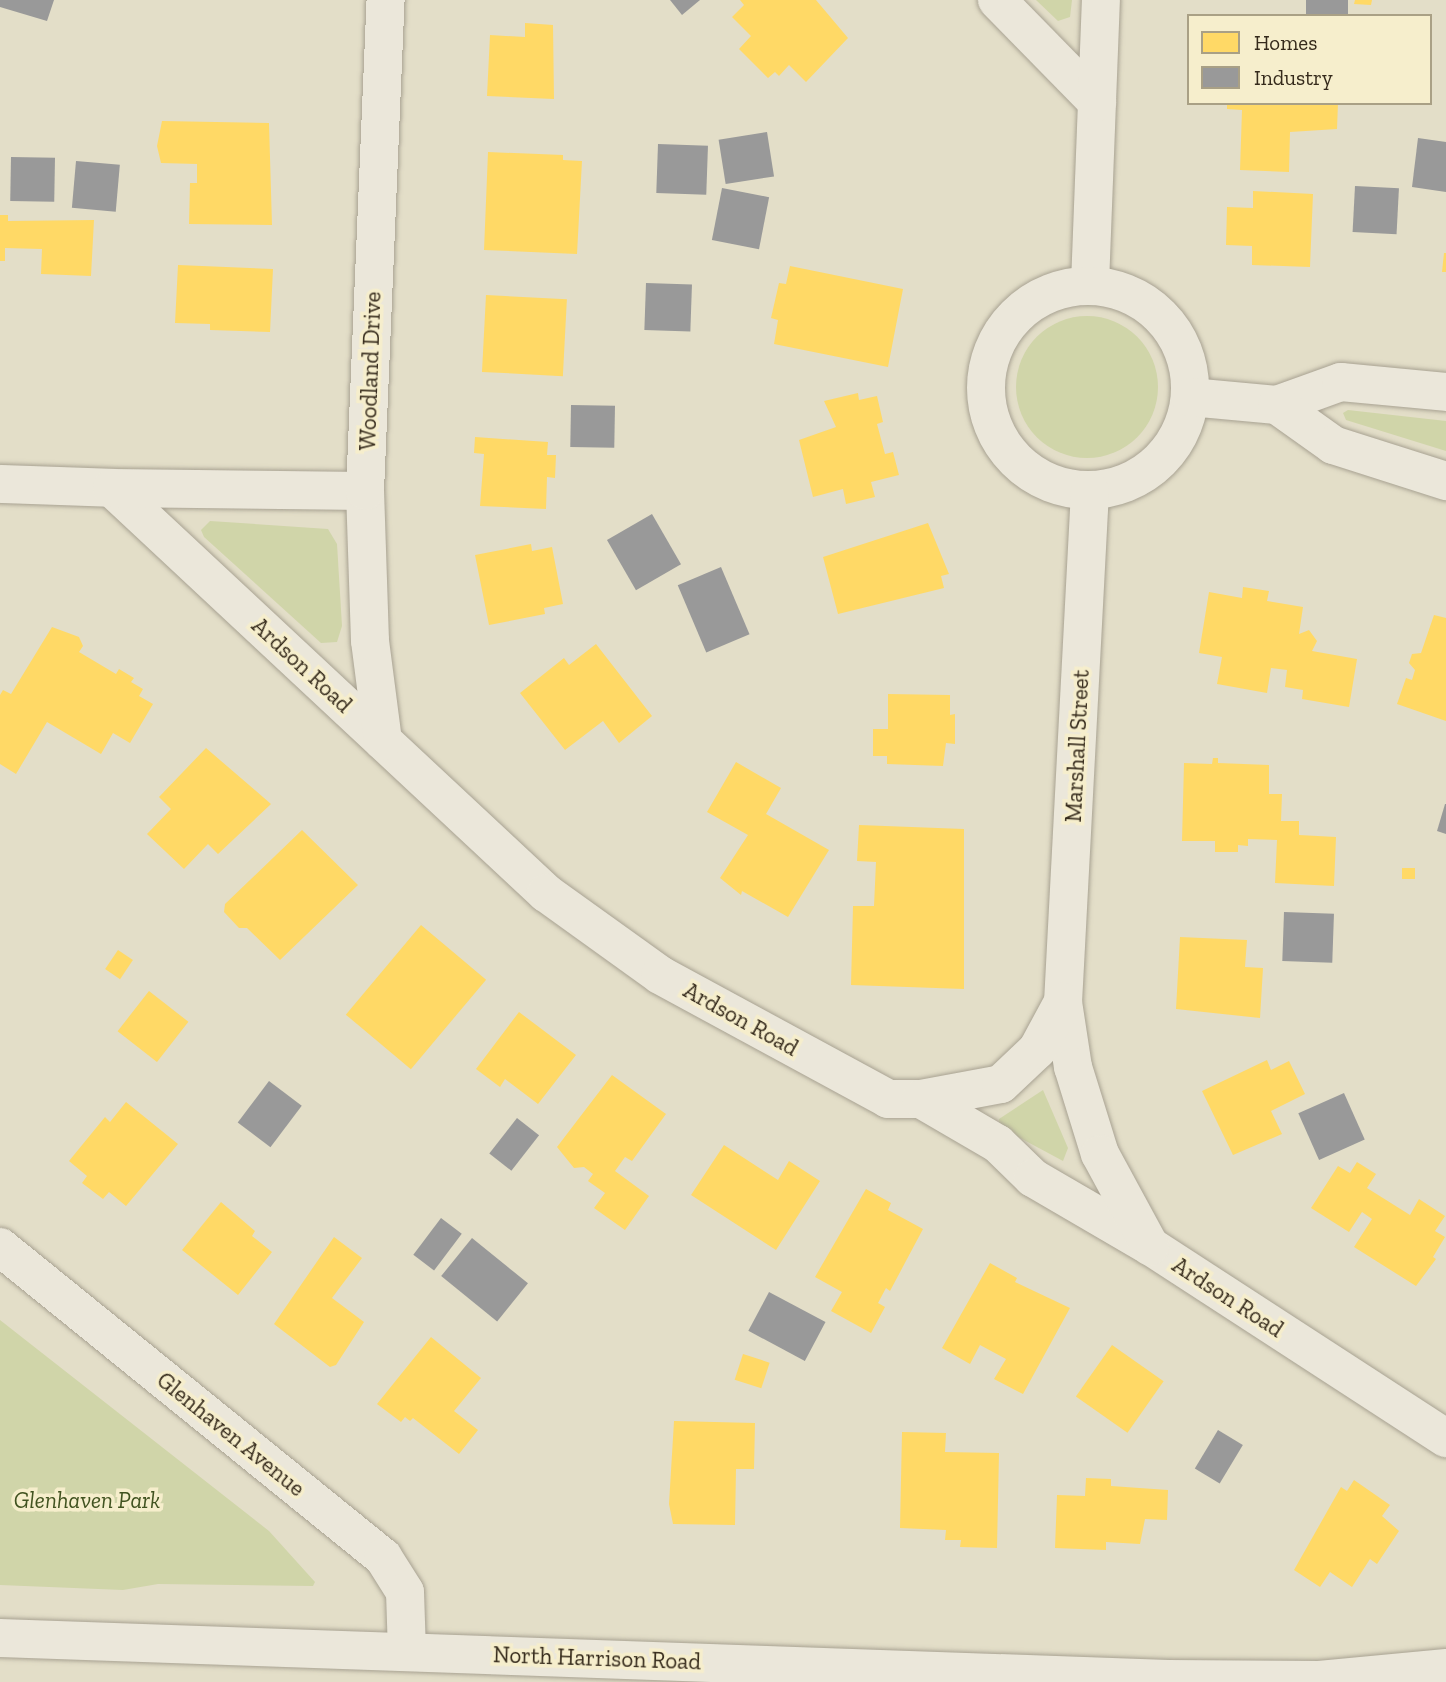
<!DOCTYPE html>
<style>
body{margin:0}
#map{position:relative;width:1446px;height:1682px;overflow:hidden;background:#e3dec8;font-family:"Zilla Slab",serif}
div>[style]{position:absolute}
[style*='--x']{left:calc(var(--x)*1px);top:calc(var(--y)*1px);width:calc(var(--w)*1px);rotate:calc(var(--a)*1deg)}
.green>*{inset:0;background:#d0d5a9}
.round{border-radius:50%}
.homes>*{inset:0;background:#ffd966;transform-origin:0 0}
.industry>*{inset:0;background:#999;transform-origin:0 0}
.roads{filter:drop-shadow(0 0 2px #a8a292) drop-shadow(0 0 2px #a8a292)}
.minor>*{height:38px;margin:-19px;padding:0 19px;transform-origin:19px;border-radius:19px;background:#ebe7da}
.minor>.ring{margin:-19px;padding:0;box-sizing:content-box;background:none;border:38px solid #ebe7da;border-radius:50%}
.tertiary>*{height:38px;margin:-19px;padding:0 19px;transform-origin:19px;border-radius:19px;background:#ebe7da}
span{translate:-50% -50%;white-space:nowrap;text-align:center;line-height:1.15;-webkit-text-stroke:7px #f6eecc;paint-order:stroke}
.street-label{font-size:23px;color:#352a1b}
.park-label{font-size:23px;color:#415320;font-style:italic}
.legend{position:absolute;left:1187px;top:14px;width:245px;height:91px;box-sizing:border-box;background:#f6eecc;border:2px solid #a9a085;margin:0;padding:9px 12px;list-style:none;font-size:21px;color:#352a1b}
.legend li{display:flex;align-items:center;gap:14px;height:35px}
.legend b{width:35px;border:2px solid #a9a085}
</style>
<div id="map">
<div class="green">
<i style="clip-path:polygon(1036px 0,1072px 0,1070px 17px,1058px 21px)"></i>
<i class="round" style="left:1016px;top:316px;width:142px;height:142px"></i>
<i style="clip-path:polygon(1348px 410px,1446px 421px,1446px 451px,1346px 420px,1343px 413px)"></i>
<i style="clip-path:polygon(210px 521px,328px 529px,337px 544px,342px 626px,337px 642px,321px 643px,204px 537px,201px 530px)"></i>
<i style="clip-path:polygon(1043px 1090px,1068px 1148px,1063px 1161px,1000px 1127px,999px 1119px)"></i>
<i style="clip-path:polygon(0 1320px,269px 1531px,315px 1582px,313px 1586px,158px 1584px,123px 1590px,0 1585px)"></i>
</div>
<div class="homes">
<i style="clip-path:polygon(740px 0,816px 0,848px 38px,806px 82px,789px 65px,779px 76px,775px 72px,768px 78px,739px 49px,751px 36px,732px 17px,744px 5px)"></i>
<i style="clip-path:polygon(1355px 0,1372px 0,1371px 5px,1354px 4px)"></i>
<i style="clip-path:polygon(525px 23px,553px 25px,554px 99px,487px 96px,490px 35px,525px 37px)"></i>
<i style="clip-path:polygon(1227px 103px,1338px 103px,1337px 129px,1290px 132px,1289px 172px,1240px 170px,1242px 110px,1227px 109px)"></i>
<i style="clip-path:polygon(162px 121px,269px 123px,272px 225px,189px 224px,190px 183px,197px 183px,197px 164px,161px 163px,157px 146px)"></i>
<i style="clip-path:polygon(488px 152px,563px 155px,563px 160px,582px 161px,577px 254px,484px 250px)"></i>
<i style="clip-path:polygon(1253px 191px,1313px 194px,1310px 267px,1252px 265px,1252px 246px,1226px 245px,1227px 207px,1253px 208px)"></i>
<i style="clip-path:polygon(0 215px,8px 215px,8px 221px,94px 220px,91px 276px,41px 274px,42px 249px,5px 248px,5px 261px,0 261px)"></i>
<i style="clip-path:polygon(1444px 253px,1446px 253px,1446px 272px,1442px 272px)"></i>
<i style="clip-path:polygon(178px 265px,273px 269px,270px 332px,210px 330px,210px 324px,175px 323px)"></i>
<i style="clip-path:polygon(790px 266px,903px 289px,888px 367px,774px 344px,778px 320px,771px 318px,779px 283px,786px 284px)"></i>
<i style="left:486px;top:295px;width:81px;height:77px;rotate:3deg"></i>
<i style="clip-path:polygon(858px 393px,859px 400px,877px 396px,883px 422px,877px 424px,885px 454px,893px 452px,899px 475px,871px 482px,875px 497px,846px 504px,843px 489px,813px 497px,799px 440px,836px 427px,824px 401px)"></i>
<i style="clip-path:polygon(475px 437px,548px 442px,547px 455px,556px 455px,555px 478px,547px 477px,546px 509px,480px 506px,484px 454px,474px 453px)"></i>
<i style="clip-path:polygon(928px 523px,949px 574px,941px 576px,944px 588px,838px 614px,823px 557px)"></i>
<i style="clip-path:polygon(531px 544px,532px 551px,552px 547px,563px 604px,544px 608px,545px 614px,489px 625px,475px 555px)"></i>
<i style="clip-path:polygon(1243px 587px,1269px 591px,1267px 601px,1303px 607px,1299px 634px,1309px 630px,1317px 641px,1312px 651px,1357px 659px,1349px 707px,1302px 699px,1303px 690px,1285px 687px,1287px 670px,1271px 668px,1267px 693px,1217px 684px,1222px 657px,1199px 653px,1209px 592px,1242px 598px)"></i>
<i style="clip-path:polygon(1434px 615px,1446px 618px,1446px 721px,1397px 704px,1406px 678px,1412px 680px,1415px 670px,1409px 663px,1412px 654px,1421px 653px)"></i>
<i style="clip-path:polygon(52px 627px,79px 637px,83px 646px,79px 652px,116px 674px,119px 669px,134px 678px,131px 682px,143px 689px,139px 696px,153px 704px,130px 743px,113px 733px,101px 754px,47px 722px,16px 774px,0 764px,0 695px,3px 690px,11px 694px)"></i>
<i style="clip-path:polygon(596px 644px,652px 716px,619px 743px,603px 721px,565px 750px,520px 693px,564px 658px,569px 665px)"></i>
<i style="clip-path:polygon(888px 694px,950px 695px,950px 715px,955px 714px,955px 744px,946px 743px,943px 766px,887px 764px,887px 756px,873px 756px,873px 729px,888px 729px)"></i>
<i style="clip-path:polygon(206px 748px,271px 804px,218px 854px,208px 844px,184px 869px,147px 834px,171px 809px,159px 797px)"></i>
<i style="clip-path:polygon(1213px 758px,1218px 758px,1218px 763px,1269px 765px,1269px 794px,1282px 794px,1281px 821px,1299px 821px,1299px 835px,1336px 837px,1334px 886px,1275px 883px,1277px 840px,1248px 839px,1248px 846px,1238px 845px,1238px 852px,1215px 852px,1215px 841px,1182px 841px,1184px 763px,1212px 764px)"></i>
<i style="clip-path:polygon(736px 762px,781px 788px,766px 814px,829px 850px,788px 917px,742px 891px,741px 895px,720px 878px,748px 835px,707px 812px)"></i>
<i style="clip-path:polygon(859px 825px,964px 829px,964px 989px,851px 985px,853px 906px,874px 906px,876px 862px,857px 861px)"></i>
<i style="clip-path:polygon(302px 830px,358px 885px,280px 960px,247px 928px,239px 928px,224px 912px,225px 904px)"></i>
<i style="left:1402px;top:868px;width:13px;height:11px"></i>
<i style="left:421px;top:925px;width:85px;height:117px;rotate:40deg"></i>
<i style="clip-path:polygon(1180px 937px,1247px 940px,1245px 967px,1263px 968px,1260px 1018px,1176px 1009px)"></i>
<i style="left:118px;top:950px;width:18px;height:23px;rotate:34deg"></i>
<i style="left:149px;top:991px;width:50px;height:51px;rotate:38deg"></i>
<i style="clip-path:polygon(519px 1012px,576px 1055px,538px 1104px,505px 1079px,500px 1087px,476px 1069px)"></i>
<i style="clip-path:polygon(1267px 1060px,1271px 1070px,1289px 1061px,1305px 1094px,1271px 1111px,1282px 1134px,1233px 1155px,1202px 1091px)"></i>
<i style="clip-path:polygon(612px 1075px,666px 1114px,632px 1161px,625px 1157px,615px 1171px,649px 1196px,625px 1230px,594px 1208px,605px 1193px,588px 1181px,593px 1174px,584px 1167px,574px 1168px,557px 1147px)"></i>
<i style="clip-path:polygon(126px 1102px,178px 1144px,126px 1206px,109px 1192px,103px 1199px,82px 1183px,87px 1176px,69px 1161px,105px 1117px,110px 1122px)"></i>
<i style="clip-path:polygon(724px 1145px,778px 1180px,789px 1161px,820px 1181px,776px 1250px,691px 1195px)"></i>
<i style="clip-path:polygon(1357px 1162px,1376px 1174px,1367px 1188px,1410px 1215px,1419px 1199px,1445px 1216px,1435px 1231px,1445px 1237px,1433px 1257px,1436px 1259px,1416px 1286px,1354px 1247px,1372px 1219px,1362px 1212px,1349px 1232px,1311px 1208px,1338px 1166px,1350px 1173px)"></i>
<i style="clip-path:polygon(866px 1189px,891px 1203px,888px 1210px,923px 1229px,890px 1291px,886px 1288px,878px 1303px,885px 1307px,871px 1333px,831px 1311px,842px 1292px,815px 1277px)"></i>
<i style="clip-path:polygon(221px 1202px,255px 1231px,252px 1236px,272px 1252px,238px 1295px,182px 1250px)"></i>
<i style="clip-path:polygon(334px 1237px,362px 1258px,332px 1298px,364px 1322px,336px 1365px,330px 1367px,274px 1324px)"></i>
<i style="clip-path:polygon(990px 1263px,1017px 1278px,1015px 1282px,1070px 1308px,1023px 1394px,994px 1379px,1006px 1359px,980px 1345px,970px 1364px,942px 1348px)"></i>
<i style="clip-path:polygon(431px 1337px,481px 1378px,454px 1411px,478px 1430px,459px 1454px,413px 1418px,410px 1421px,405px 1417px,401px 1422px,377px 1404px)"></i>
<i style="left:1112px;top:1345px;width:63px;height:63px;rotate:35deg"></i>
<i style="left:743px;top:1354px;width:28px;height:27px;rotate:18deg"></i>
<i style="clip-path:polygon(674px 1421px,755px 1423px,754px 1469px,736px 1469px,735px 1525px,673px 1524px,669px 1504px)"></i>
<i style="clip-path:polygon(902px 1432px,946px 1433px,945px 1452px,999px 1453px,997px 1548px,960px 1547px,961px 1540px,945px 1540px,946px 1530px,900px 1528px)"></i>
<i style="clip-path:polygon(1086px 1478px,1111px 1479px,1111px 1486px,1168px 1490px,1167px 1520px,1145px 1519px,1140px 1544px,1106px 1542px,1106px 1550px,1055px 1548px,1057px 1495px,1085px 1496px)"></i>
<i style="clip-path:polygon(1354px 1480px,1390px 1505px,1382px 1516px,1399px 1531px,1377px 1564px,1370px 1559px,1352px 1587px,1330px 1572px,1320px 1587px,1294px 1570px,1341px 1487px,1347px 1491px)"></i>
</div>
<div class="industry">
<i style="clip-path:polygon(0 0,54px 0,47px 21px,0 7px)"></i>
<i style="clip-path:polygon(670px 0,700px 0,682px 15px)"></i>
<i style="left:1306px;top:0;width:42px;height:16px"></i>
<i style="left:767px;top:132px;width:45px;height:49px;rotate:81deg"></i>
<i style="clip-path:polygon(1418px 138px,1446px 142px,1446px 192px,1412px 187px)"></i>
<i style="left:658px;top:144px;width:50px;height:49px;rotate:2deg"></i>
<i style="left:11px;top:157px;width:44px;height:44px;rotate:1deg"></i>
<i style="left:76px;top:161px;width:44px;height:47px;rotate:5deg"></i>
<i style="left:1355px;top:186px;width:44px;height:46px;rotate:3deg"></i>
<i style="left:722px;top:188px;width:48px;height:53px;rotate:11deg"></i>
<i style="left:646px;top:283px;width:46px;height:47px;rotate:2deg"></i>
<i style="left:571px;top:405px;width:44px;height:42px;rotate:1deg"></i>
<i style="left:652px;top:514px;width:58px;height:52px;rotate:60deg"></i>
<i style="left:721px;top:567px;width:73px;height:47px;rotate:67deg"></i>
<i style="clip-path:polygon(1445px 804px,1446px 804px,1446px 834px,1437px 831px)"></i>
<i style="left:1284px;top:912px;width:50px;height:49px;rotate:2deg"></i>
<i style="left:269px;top:1081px;width:41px;height:52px;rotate:37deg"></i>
<i style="left:1344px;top:1093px;width:51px;height:50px;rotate:66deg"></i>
<i style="left:517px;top:1118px;width:28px;height:45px;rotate:38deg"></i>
<i style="left:441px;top:1218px;width:26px;height:46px;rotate:37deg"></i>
<i style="left:472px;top:1238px;width:72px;height:49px;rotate:39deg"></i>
<i style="left:769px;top:1292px;width:64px;height:44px;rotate:28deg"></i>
<i style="left:1218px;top:1430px;width:29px;height:45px;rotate:31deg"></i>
</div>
<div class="roads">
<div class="minor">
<i style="--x:997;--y:0;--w:143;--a:45.6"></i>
<i style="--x:1097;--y:102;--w:183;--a:92.2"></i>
<i style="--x:1097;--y:102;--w:102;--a:-87.8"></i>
<i class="ring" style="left:986px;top:286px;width:166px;height:166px"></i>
<i style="--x:1190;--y:397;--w:87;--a:5.3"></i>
<i style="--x:1277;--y:405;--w:68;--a:-19.8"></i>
<i style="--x:1341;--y:382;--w:105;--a:5.4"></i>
<i style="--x:1277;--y:405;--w:69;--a:35.5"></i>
<i style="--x:1333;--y:445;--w:119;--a:17.7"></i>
<i style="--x:0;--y:484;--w:112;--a:2"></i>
<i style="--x:112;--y:488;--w:594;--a:43.02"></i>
<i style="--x:546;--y:893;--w:140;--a:35.7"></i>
<i style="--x:660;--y:975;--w:260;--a:28.5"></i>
<i style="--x:888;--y:1099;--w:33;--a:0"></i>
<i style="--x:921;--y:1099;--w:89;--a:30.3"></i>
<i style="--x:998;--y:1144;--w:49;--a:44.2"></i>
<i style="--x:1033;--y:1178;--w:135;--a:30.2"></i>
<i style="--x:1150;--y:1246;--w:353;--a:33"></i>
<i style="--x:112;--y:488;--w:253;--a:0.7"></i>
<i style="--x:1090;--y:491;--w:512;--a:93.02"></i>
<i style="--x:1063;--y:1002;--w:66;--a:81.3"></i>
<i style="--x:1073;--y:1067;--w:91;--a:72.8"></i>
<i style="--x:1100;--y:1154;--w:105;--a:61.5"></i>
<i style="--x:383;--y:741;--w:101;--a:-97.4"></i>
<i style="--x:370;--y:641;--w:150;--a:-91.9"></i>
<i style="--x:365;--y:491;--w:491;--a:-87.6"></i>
<i style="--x:921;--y:1099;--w:81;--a:-10.6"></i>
<i style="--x:1001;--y:1084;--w:50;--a:-43.4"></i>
<i style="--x:1037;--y:1050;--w:55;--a:-61.6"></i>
<i style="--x:0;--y:1247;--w:493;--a:39"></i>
<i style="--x:383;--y:1557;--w:41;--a:57.8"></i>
<i style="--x:405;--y:1592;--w:59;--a:88.1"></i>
</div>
<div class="tertiary">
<i style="--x:0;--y:1638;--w:1169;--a:2.01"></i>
<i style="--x:1168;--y:1679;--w:151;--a:0.4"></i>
<i style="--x:1319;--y:1680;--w:128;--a:-5.4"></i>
</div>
</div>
<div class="street-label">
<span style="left:370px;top:371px;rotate:-88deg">Woodland Drive</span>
<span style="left:302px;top:665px;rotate:43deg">Ardson Road</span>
<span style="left:1077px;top:746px;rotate:-87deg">Marshall Street</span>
<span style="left:741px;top:1019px;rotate:29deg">Ardson Road</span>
<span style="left:1228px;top:1297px;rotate:33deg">Ardson Road</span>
<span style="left:231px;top:1434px;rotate:39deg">Glenhaven Avenue</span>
<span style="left:597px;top:1658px;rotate:2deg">North Harrison Road</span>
</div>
<div class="park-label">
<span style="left:87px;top:1500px">Glenhaven Park</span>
</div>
<ul class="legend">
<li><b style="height:19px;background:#ffd966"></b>Homes</li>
<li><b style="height:19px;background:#999"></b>Industry</li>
</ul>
</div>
